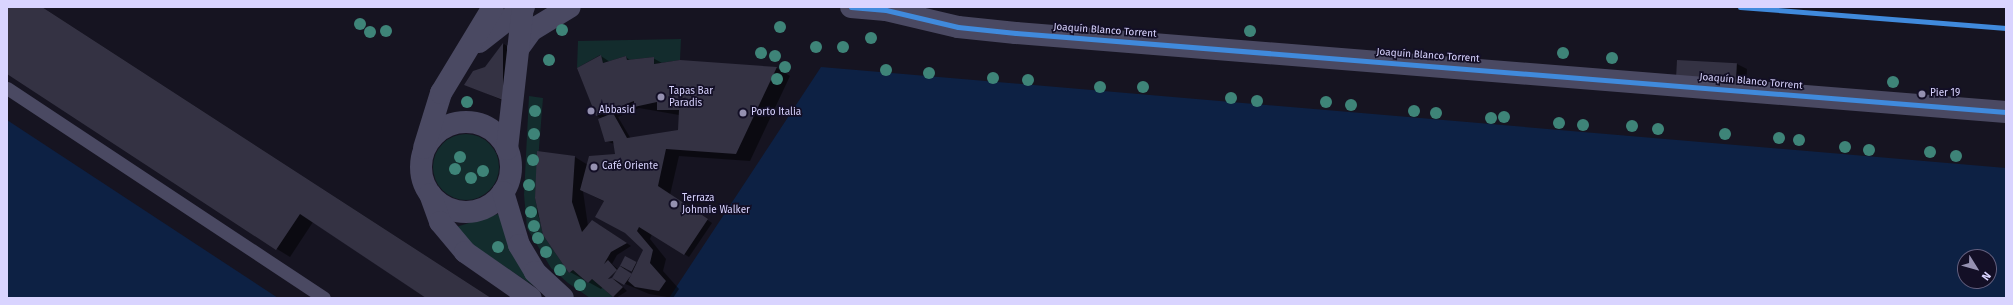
<!DOCTYPE html>
<meta charset="utf-8">
<style>
body{margin:0}
#map{position:relative;width:2013px;height:305px;overflow:hidden;background:#161421;font-family:"Fira Sans",sans-serif}
div>[style]{position:absolute}
[style*='--x']{left:calc(var(--x)*1px);top:calc(var(--y)*1px);width:calc(var(--w)*1px);rotate:calc(var(--a)*1deg)}
.green>*{inset:0;background:#132c2d}
.round{border-radius:50%}
.water>*{inset:0;background:#0d2144}
.shadow>*{inset:0;background:#0007}
.building>*{inset:0;background:#343243;transform-origin:0 0}
.lane>*{height:13px;margin:-6.5px;padding:0 6.5px;transform-origin:6.5px;border-radius:6.5px;background:#4a4962}
.street>*{height:22px;margin:-11px;padding:0 11px;transform-origin:11px;border-radius:11px;background:#4a4962}
.street>.ring{margin:-11px;padding:0;box-sizing:content-box;background:none;border:22px solid #4a4962;border-radius:50%}
.cycleway>*{height:5px;margin:-2.5px;padding:0 2.5px;transform-origin:2.5px;border-radius:2.5px;background:#408adc}
.trees>*{width:12px;height:12px;margin:-6px;border-radius:50%;background:#3e8478}
.dots>*{width:11px;height:11px;translate:-50% -50%;box-sizing:border-box;border:2px solid #130f26;border-radius:50%}
span{translate:-50% -50%;white-space:nowrap;text-align:center;line-height:1.15;-webkit-text-stroke:3.5px #130f26;paint-order:stroke}
.street-label{font-size:10px;color:#d9d4ff}
.poi-label{font-size:10px;color:#d9d4ff}
.left{translate:0 -50%;text-align:left}
.frame{position:absolute;inset:0;border:8px solid #d9d4ff;pointer-events:none}
.north{position:absolute;left:1957px;top:249px;width:40px;height:40px;box-sizing:border-box;background:#130f26;border:1px solid #625e7d;border-radius:50%;rotate:127deg;font-size:11px;font-weight:700;line-height:16px;text-align:center;color:#d9d4ff}
.north::after{content:'';display:block;margin:auto;width:14px;height:18px;background:#9591b1;clip-path:polygon(50% 0,100% 100%,50% 72%,0 100%)}
</style>
<div id="map">
<div class="green">
<i style="clip-path:polygon(681px 39px,680px 60px,654px 64px,654px 57px,627px 60px,626px 56px,603px 63px,600px 55px,577px 68px,578px 41px)"></i>
<i style="clip-path:polygon(529px 96px,543px 98px,535px 198px,543px 235px,569px 273px,573px 270px,588px 283px,592px 279px,614px 298px,590px 298px,568px 283px,551px 268px,527px 228px,524px 195px)"></i>
<i class="round" style="left:433px;top:134px;width:66px;height:66px"></i>
<i style="clip-path:polygon(498px 214px,500px 216px,537px 288px,462px 238px,456px 227px)"></i>
</div>
<div class="water">
<i style="clip-path:polygon(evenodd,821px 67px,2006px 168px,2006px 298px,669px 298px,821px 67px,1965px 257px,1989px 257px,1989px 281px,1965px 281px,1965px 257px)"></i>
<i style="clip-path:polygon(7px 120px,278px 298px,7px 298px)"></i>
</div>
<div class="shadow">
<i style="clip-path:polygon(7px 7px,42px 7px,491px 298px,428px 298px,313px 222px,290px 257px,277px 249px,7px 73px)"></i>
<i style="clip-path:polygon(504px 44px,513px 50px,512px 105px,466px 84px,486px 68px)"></i>
<i style="clip-path:polygon(evenodd,601px 56px,610px 62px,626px 57px,631px 61px,653px 58px,662px 63px,680px 61px,777px 68px,790px 76px,750px 161px,679px 156px,670px 195px,712px 223px,689px 257px,652px 234px,650px 239px,666px 259px,663px 271px,679px 289px,673px 298px,649px 294px,616px 280px,627px 291px,616px 298px,603px 287px,601px 289px,570px 272px,549px 243px,537px 213px,538px 152px,575px 157px,588px 165px,616px 155px,614px 144px,606px 141px,602px 119px,597px 116px,579px 68px,601px 56px,639px 108px,679px 115px,679px 131px,631px 139px,618px 117px,639px 108px,601px 56px,583px 191px,605px 202px,644px 250px,638px 263px,625px 257px,619px 270px,612px 264px,617px 255px,631px 246px,598px 224px,588px 226px,583px 191px,601px 56px,626px 269px,633px 273px,632px 275px,625px 270px,626px 269px,601px 56px,616px 271px,617px 272px,610px 282px,608px 280px,616px 271px)"></i>
<i style="clip-path:polygon(1678px 61px,1737px 64px,1747px 69px,1746px 92px)"></i>
</div>
<div class="building">
<i style="clip-path:polygon(7px 7px,42px 7px,491px 298px,426px 298px,300px 214px,276px 250px,7px 74px)"></i>
<i style="clip-path:polygon(503px 43px,503px 100px,464px 85px,473px 71px,485px 67px)"></i>
<i style="clip-path:polygon(601px 55px,603px 63px,626px 56px,627px 60px,654px 57px,654px 64px,680px 60px,777px 67px,736px 154px,666px 149px,658px 186px,708px 219px,684px 255px,639px 227px,637px 231px,653px 250px,650px 263px,666px 281px,659px 291px,635px 287px,628px 281px,643px 250px,625px 233px,595px 217px,604px 201px,580px 190px,589px 156px,615px 154px,613px 141px,605px 142px,598px 119px,613px 113px,627px 138px,678px 130px,679px 110px,657px 110px,657px 102px,634px 107px,634px 101px,596px 116px,577px 68px)"></i>
<i style="left:1677px;top:60px;width:60px;height:24px;rotate:3deg"></i>
<i style="clip-path:polygon(537px 151px,575px 156px,572px 202px,582px 232px,592px 220px,627px 243px,611px 252px,604px 264px,608px 260px,617px 270px,620px 266px,632px 274px,624px 285px,612px 278px,617px 270px,608px 279px,612px 278px,623px 287px,613px 297px,592px 279px,588px 283px,573px 270px,569px 273px,543px 235px,535px 198px)"></i>
<i style="left:625px;top:256px;width:13px;height:11px;rotate:27deg"></i>
</div>
<div class="lane">
<i style="--x:7;--y:88;--w:380;--a:33.5"></i>
</div>
<div class="street">
<i style="--x:851;--y:7;--w:35;--a:5"></i>
<i style="--x:886;--y:10;--w:74;--a:13.3"></i>
<i style="--x:958;--y:27;--w:58;--a:5.9"></i>
<i style="--x:1016;--y:33;--w:993;--a:4.56"></i>
<i style="--x:479;--y:42;--w:57;--a:-37.9"></i>
<i style="--x:518;--y:49;--w:24;--a:-54"></i>
<i style="--x:532;--y:30;--w:44;--a:-31.2"></i>
<i class="ring" style="left:421px;top:122px;width:68px;height:68px"></i>
<i style="--x:424;--y:148;--w:58;--a:-72.8"></i>
<i style="--x:441;--y:93;--w:100;--a:-58.8"></i>
<i style="--x:507;--y:149;--w:143;--a:-83.6"></i>
<i style="--x:503;--y:192;--w:55;--a:73.2"></i>
<i style="--x:519;--y:245;--w:31;--a:59"></i>
<i style="--x:535;--y:272;--w:38;--a:43"></i>
<i style="--x:430;--y:194;--w:30;--a:70"></i>
<i style="--x:440;--y:222;--w:39;--a:50"></i>
<i style="--x:465;--y:252;--w:80;--a:34.9"></i>
</div>
<div class="cycleway">
<i style="--x:851;--y:7;--w:35;--a:5"></i>
<i style="--x:886;--y:10;--w:74;--a:13.3"></i>
<i style="--x:958;--y:27;--w:58;--a:5.9"></i>
<i style="--x:1016;--y:33;--w:993;--a:4.56"></i>
<i style="--x:1740;--y:7;--w:267;--a:4.5"></i>
</div>
<div class="trees">
<i style="left:360px;top:24px"></i>
<i style="left:780px;top:27px"></i>
<i style="left:562px;top:30px"></i>
<i style="left:386px;top:31px"></i>
<i style="left:1250px;top:31px"></i>
<i style="left:370px;top:32px"></i>
<i style="left:871px;top:38px"></i>
<i style="left:816px;top:47px"></i>
<i style="left:843px;top:47px"></i>
<i style="left:761px;top:53px"></i>
<i style="left:1563px;top:53px"></i>
<i style="left:775px;top:56px"></i>
<i style="left:1612px;top:58px"></i>
<i style="left:549px;top:60px"></i>
<i style="left:785px;top:67px"></i>
<i style="left:886px;top:70px"></i>
<i style="left:929px;top:73px"></i>
<i style="left:993px;top:78px"></i>
<i style="left:777px;top:79px"></i>
<i style="left:1028px;top:80px"></i>
<i style="left:1893px;top:82px"></i>
<i style="left:1100px;top:87px"></i>
<i style="left:1143px;top:87px"></i>
<i style="left:1231px;top:98px"></i>
<i style="left:1257px;top:101px"></i>
<i style="left:467px;top:102px"></i>
<i style="left:1326px;top:102px"></i>
<i style="left:1351px;top:105px"></i>
<i style="left:535px;top:111px"></i>
<i style="left:1414px;top:111px"></i>
<i style="left:1436px;top:113px"></i>
<i style="left:1504px;top:117px"></i>
<i style="left:1491px;top:118px"></i>
<i style="left:1559px;top:123px"></i>
<i style="left:1583px;top:125px"></i>
<i style="left:1632px;top:126px"></i>
<i style="left:1658px;top:129px"></i>
<i style="left:534px;top:134px"></i>
<i style="left:1725px;top:134px"></i>
<i style="left:1779px;top:138px"></i>
<i style="left:1799px;top:140px"></i>
<i style="left:1845px;top:147px"></i>
<i style="left:1869px;top:150px"></i>
<i style="left:1930px;top:152px"></i>
<i style="left:1956px;top:156px"></i>
<i style="left:460px;top:157px"></i>
<i style="left:533px;top:160px"></i>
<i style="left:455px;top:169px"></i>
<i style="left:483px;top:171px"></i>
<i style="left:471px;top:178px"></i>
<i style="left:529px;top:185px"></i>
<i style="left:531px;top:212px"></i>
<i style="left:534px;top:226px"></i>
<i style="left:538px;top:238px"></i>
<i style="left:498px;top:247px"></i>
<i style="left:546px;top:252px"></i>
<i style="left:560px;top:270px"></i>
<i style="left:580px;top:285px"></i>
</div>
<div class="dots">
<i style="left:1922px;top:94px;background:#9591b1"></i>
<i style="left:661px;top:97px;background:#9591b1"></i>
<i style="left:591px;top:111px;background:#9591b1"></i>
<i style="left:743px;top:113px;background:#9591b1"></i>
<i style="left:594px;top:167px;background:#9591b1"></i>
<i style="left:674px;top:204px;background:#9591b1"></i>
</div>
<div class="street-label">
<span style="left:1105px;top:31px;rotate:4deg">Joaquín Blanco Torrent</span>
<span style="left:1428px;top:56px;rotate:4deg">Joaquín Blanco Torrent</span>
<span style="left:1751px;top:82px;rotate:5deg">Joaquín Blanco Torrent</span>
</div>
<div class="poi-label">
<span class="left" style="left:669px;top:97px">Tapas Bar<br>Paradis</span>
<span class="left" style="left:1930px;top:94px">Pier 19</span>
<span class="left" style="left:599px;top:111px">Abbasid</span>
<span class="left" style="left:751px;top:113px">Porto Italia</span>
<span class="left" style="left:602px;top:167px">Café Oriente</span>
<span class="left" style="left:682px;top:204px">Terraza<br>Johnnie Walker</span>
</div>
<div class="frame"></div>
<div class="north">N</div>
</div>
